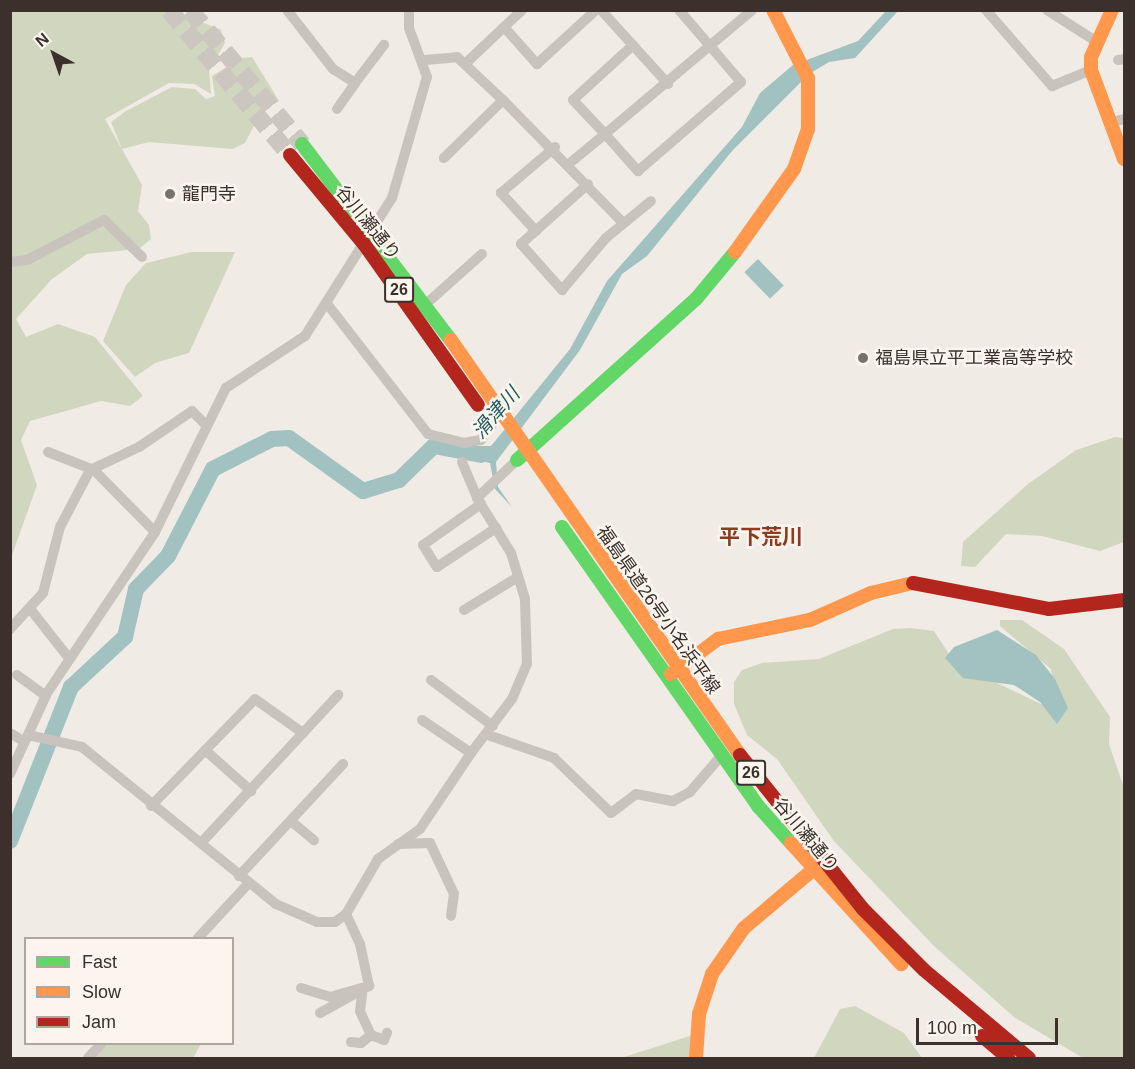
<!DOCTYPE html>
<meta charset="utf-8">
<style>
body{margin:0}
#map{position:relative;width:1135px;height:1069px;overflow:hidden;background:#f0ebe5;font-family:Helvetica,"Noto Sans JP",sans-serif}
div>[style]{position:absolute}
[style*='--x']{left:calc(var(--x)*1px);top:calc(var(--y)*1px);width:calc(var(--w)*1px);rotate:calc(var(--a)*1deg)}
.green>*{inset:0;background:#d1d6bf}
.water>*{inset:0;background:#a1c2c1;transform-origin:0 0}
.river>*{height:16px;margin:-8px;padding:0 8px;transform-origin:8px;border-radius:8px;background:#a1c2c1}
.primary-tunnel>*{height:18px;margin-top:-9px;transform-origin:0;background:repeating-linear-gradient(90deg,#ccc6c0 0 18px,transparent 0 27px)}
.street>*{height:10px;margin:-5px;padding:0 5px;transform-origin:5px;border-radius:5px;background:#c9c3be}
.fast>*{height:14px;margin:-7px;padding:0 7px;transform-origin:7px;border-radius:7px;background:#63d668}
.slow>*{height:14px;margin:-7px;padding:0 7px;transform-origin:7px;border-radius:7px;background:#ff974d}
.jam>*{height:14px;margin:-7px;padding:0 7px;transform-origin:7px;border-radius:7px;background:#b3261e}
.dots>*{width:16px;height:16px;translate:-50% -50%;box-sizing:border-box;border:3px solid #fbf5ee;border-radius:50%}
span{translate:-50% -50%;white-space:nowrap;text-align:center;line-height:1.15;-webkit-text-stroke:5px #fbf5ee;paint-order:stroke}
.shield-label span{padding:2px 4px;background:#fbf5ee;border:2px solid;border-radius:4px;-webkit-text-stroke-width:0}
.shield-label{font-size:16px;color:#3b302b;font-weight:700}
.poi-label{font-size:18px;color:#3b302b}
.left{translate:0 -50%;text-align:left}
.street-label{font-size:18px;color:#3b302b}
.water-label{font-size:20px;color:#1f5a5e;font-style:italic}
.quarter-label{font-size:21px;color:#8c3b22;font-weight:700}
.frame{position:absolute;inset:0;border:12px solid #3b302b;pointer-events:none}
.legend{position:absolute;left:24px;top:937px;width:210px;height:108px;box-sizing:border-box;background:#fbf5ee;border:2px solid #aea6a0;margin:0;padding:8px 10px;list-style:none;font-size:18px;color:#3b302b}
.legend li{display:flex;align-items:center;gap:12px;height:30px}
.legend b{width:30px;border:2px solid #aea6a0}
.north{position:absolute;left:24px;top:24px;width:60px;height:60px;-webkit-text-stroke:4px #fbf5ee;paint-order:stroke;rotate:320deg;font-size:16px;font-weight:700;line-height:24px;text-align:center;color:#3b302b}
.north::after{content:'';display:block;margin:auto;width:21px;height:27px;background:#3b302b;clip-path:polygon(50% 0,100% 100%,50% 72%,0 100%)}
.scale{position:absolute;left:916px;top:1018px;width:142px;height:27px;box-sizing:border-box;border:3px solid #3b302b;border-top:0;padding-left:8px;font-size:18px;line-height:21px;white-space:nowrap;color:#3b302b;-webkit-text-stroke:4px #fbf5ee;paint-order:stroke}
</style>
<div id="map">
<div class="green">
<i style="clip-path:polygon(11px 11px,175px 11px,221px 30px,225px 43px,209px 70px,211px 94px,194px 84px,169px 83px,105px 119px,142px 185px,138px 211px,149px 225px,151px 239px,139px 249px,87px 254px,52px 279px,16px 319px,26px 337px,58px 324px,95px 337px,143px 396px,130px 406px,101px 401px,30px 421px,21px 440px,37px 485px,11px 558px)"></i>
<i style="clip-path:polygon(252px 57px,279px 101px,261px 112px,245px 143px,233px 149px,149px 142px,122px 149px,111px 122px,126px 111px,172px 87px,195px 89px,206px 99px,215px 96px,212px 76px,241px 58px)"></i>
<i style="clip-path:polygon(192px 252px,235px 252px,189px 353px,155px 363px,135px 377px,103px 341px,126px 285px,146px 263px)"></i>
<i style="clip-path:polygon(1115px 437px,1124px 438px,1124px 542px,1100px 551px,1042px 536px,1006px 534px,975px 567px,961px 566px,963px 542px,1028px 484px,1076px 450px)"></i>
<i style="clip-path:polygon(1000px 620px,1022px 620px,1064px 649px,1110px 717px,1109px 744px,1124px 788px,1124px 1058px,1083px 1058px,1014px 1017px,934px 946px,834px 841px,777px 759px,747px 735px,734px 704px,734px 682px,742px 670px,762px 663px,819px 659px,893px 629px,911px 628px,934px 631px,955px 663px,1043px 705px,1055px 695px,1051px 669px,1000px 626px)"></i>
<i style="clip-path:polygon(855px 1006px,904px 1033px,922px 1058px,814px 1058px,840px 1009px)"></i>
<i style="clip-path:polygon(696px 1034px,696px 1058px,621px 1058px)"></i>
<i style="clip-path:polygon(101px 1044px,201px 1044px,193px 1058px,88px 1058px)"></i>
</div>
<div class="water">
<i style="clip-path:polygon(886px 11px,898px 11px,855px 58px,829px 62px,809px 74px,732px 151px,647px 256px,622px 274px,580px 350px,496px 462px,498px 487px,512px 507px,495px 489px,490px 463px,459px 456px,460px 446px,491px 446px,570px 349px,607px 281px,742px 127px,760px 93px,793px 65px,858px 41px)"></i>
<i style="left:758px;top:259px;width:37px;height:19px;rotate:46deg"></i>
<i style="clip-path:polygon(997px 630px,1036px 655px,1055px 679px,1068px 708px,1057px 724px,1040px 702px,1014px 685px,963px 678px,945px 658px,954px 647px)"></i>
</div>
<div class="river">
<i style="--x:10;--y:841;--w:166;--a:-68.4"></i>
<i style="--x:71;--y:687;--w:74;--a:-42.8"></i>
<i style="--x:125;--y:637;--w:49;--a:-77.1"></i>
<i style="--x:136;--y:589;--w:46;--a:-45.9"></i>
<i style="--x:168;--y:556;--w:98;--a:-62.7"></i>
<i style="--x:213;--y:469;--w:66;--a:-27"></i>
<i style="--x:272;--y:439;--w:17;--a:-3"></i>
<i style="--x:289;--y:438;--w:91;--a:35.6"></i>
<i style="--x:363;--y:491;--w:38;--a:-17"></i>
<i style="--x:399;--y:480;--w:49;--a:-44.2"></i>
<i style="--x:434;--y:446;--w:48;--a:10.8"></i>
</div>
<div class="primary-tunnel">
<i style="--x:169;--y:10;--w:189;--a:50.2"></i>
<i style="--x:190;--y:10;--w:175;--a:50.1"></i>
</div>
<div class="street">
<i style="--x:287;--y:10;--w:75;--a:52.1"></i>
<i style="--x:333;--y:69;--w:26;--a:32"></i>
<i style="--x:355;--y:83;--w:48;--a:-52.7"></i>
<i style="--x:601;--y:10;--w:100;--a:47.8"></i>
<i style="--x:986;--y:10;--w:101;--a:49"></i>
<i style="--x:1052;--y:86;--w:42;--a:-22.3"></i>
<i style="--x:1047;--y:10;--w:59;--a:32.6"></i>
<i style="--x:504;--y:27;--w:50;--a:48.3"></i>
<i style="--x:537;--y:64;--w:80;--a:-42.5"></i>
<i style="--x:633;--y:45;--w:81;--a:137.5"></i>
<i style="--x:573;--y:100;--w:47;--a:46.7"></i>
<i style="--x:605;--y:134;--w:192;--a:-40.1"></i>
<i style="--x:425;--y:60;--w:32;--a:-5"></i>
<i style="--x:457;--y:57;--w:63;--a:43.1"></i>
<i style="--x:503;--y:100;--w:83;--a:135.5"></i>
<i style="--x:1118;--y:60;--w:6;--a:-9"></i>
<i style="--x:466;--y:63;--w:77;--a:-43.4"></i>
<i style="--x:503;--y:100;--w:172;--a:45.7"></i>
<i style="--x:337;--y:109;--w:32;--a:-55"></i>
<i style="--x:1112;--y:122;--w:12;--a:-14"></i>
<i style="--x:570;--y:163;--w:45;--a:-39.6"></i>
<i style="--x:605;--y:134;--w:50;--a:48.3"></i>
<i style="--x:638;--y:171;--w:136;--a:-40.8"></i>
<i style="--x:741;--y:82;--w:95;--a:-130.7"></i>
<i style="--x:588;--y:184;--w:90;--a:138.2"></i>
<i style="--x:521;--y:244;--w:62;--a:48.3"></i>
<i style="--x:562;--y:290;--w:68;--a:-49.8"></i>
<i style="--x:606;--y:238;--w:58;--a:-39.4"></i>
<i style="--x:536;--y:231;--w:52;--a:-132.6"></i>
<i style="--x:501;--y:193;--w:71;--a:-40.4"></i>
<i style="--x:10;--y:262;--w:17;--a:-7"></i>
<i style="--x:27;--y:260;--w:87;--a:-27.5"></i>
<i style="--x:104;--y:220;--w:53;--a:44.2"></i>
<i style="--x:426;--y:304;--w:75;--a:-41.8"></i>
<i style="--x:328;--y:305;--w:163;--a:52.2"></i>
<i style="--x:428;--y:434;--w:37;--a:14"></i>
<i style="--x:464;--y:443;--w:17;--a:-10"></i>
<i style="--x:481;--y:440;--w:19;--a:-54"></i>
<i style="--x:48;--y:452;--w:49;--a:21.4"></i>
<i style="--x:94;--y:470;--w:87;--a:45.5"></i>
<i style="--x:462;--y:462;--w:39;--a:67"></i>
<i style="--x:481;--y:504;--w:71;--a:144.7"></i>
<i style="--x:423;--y:545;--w:26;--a:58"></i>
<i style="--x:437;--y:567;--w:71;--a:-33.5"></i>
<i style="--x:31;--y:610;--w:60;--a:51.8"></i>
<i style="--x:464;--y:610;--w:63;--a:-31.4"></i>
<i style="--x:10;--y:629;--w:49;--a:-47.5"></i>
<i style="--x:43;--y:593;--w:68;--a:-75.6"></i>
<i style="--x:60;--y:527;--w:64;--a:-62.2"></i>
<i style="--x:90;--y:470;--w:54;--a:-25.1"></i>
<i style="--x:139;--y:447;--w:64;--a:-34.2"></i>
<i style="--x:192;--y:411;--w:21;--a:45"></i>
<i style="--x:17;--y:675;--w:34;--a:36"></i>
<i style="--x:431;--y:680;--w:77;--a:36.6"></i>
<i style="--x:422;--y:720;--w:59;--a:34"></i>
<i style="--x:471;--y:753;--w:68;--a:-52.8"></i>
<i style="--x:512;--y:699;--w:38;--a:-67"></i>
<i style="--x:527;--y:664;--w:65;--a:-91.8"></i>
<i style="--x:525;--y:599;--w:48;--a:-106.9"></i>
<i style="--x:511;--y:553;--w:65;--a:-121.7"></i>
<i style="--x:477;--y:498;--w:55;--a:-43.5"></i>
<i style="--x:10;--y:733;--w:17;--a:31"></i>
<i style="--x:28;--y:735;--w:55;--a:12.5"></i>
<i style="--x:82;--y:747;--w:250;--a:39"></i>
<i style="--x:276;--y:904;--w:45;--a:23.7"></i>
<i style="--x:317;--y:922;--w:18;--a:0"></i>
<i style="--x:335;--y:922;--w:14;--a:-36"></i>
<i style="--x:346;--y:914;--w:64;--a:-59.8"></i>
<i style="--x:378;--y:859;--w:52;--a:-35.5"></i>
<i style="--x:420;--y:829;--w:92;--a:-56.1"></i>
<i style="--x:488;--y:735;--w:70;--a:19.2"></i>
<i style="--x:554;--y:758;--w:79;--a:44"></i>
<i style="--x:611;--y:813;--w:31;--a:-37"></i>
<i style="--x:636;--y:794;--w:38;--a:11"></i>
<i style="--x:673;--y:801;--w:19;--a:-28"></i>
<i style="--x:690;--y:792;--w:48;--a:-49.3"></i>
<i style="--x:205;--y:750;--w:62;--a:41.7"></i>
<i style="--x:10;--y:774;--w:89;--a:-65.4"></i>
<i style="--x:47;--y:693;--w:194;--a:-56.1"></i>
<i style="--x:155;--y:532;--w:161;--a:-63.8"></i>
<i style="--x:226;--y:388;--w:95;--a:-33.4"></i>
<i style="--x:305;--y:336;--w:163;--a:-57.8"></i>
<i style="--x:392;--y:198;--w:126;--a:-73.9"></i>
<i style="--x:427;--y:77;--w:52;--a:-110.2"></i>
<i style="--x:409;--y:28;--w:18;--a:-90"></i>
<i style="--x:151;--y:806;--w:149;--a:-45.8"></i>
<i style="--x:255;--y:699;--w:59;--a:35.3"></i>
<i style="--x:291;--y:821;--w:30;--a:40"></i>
<i style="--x:201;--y:843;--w:202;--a:-47.2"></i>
<i style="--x:398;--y:844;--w:32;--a:-2"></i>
<i style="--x:430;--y:843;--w:56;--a:64.8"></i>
<i style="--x:454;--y:894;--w:22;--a:98"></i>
<i style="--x:239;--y:876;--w:153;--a:-47.1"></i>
<i style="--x:198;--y:938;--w:75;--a:-47.2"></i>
<i style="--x:301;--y:988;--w:30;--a:17"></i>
<i style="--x:330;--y:997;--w:41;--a:-15.8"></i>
<i style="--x:320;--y:1013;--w:56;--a:-28.9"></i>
<i style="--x:369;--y:986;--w:43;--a:-102.1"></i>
<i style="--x:360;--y:944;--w:33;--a:-115"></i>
<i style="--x:371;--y:1035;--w:14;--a:21"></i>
<i style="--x:384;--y:1040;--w:8;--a:-67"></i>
<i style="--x:351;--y:1042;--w:10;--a:6"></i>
<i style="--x:361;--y:1043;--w:13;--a:-39"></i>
<i style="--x:371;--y:1035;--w:26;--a:-115"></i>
<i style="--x:360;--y:1011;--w:17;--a:-83"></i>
<i style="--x:88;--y:1058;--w:19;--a:-47"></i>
</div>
<div class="fast">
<i style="--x:302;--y:144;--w:246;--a:52.8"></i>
<i style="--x:517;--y:460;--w:241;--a:-42"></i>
<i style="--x:696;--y:299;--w:61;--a:-50.3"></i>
<i style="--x:562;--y:527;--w:341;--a:54.9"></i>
<i style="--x:758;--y:806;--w:50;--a:48.3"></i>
</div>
<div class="slow">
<i style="--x:1112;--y:10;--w:51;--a:114.1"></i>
<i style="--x:1091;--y:57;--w:13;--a:90"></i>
<i style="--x:1091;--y:70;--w:95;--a:69.7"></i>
<i style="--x:735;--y:252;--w:102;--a:-54.6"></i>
<i style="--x:794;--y:169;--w:42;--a:-70.7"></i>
<i style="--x:808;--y:129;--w:51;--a:-90"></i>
<i style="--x:808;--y:78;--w:76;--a:-117.2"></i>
<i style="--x:451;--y:340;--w:506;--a:55.15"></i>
<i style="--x:671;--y:674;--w:59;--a:-36.7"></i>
<i style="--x:718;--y:639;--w:94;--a:-11.7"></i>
<i style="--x:810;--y:620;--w:67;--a:-23.9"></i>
<i style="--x:871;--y:593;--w:43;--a:-13.4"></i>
<i style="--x:791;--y:843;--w:164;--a:47.7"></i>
<i style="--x:696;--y:1058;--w:44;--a:-86.1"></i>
<i style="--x:699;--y:1014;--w:42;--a:-72"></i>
<i style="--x:712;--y:974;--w:56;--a:-55.2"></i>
<i style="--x:744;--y:928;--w:102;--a:-40.2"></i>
</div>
<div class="jam">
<i style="--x:290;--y:155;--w:116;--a:50.3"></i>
<i style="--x:364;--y:244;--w:197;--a:54.7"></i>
<i style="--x:913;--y:583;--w:138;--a:10.8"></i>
<i style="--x:1049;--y:609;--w:76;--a:-6.8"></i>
<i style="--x:740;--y:755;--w:197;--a:51.4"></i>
<i style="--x:863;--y:909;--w:86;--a:45"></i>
<i style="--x:924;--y:970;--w:137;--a:40"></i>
<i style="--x:982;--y:1036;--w:34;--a:40"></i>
</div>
<div class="dots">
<i style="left:170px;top:194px;background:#7a716c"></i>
<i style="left:863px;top:358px;background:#7a716c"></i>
</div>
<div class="shield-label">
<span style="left:399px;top:290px">26</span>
<span style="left:751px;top:773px">26</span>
</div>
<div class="poi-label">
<span class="left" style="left:182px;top:194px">龍門寺</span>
<span class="left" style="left:875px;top:358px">福島県立平工業高等学校</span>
</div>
<div class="street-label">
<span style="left:368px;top:223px;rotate:51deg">谷川瀬通り</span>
<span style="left:658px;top:610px;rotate:55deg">福島県道26号小名浜平線</span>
<span style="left:806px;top:835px;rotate:50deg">谷川瀬通り</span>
</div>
<div class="water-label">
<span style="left:496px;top:413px;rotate:-49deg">滑津川</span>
</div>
<div class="quarter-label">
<span style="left:761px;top:537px">平下荒川</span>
</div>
<div class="frame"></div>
<ul class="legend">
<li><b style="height:8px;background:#63d668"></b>Fast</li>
<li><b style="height:8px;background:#ff974d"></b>Slow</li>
<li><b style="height:8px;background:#b3261e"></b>Jam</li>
</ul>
<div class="north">N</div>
<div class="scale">100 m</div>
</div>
